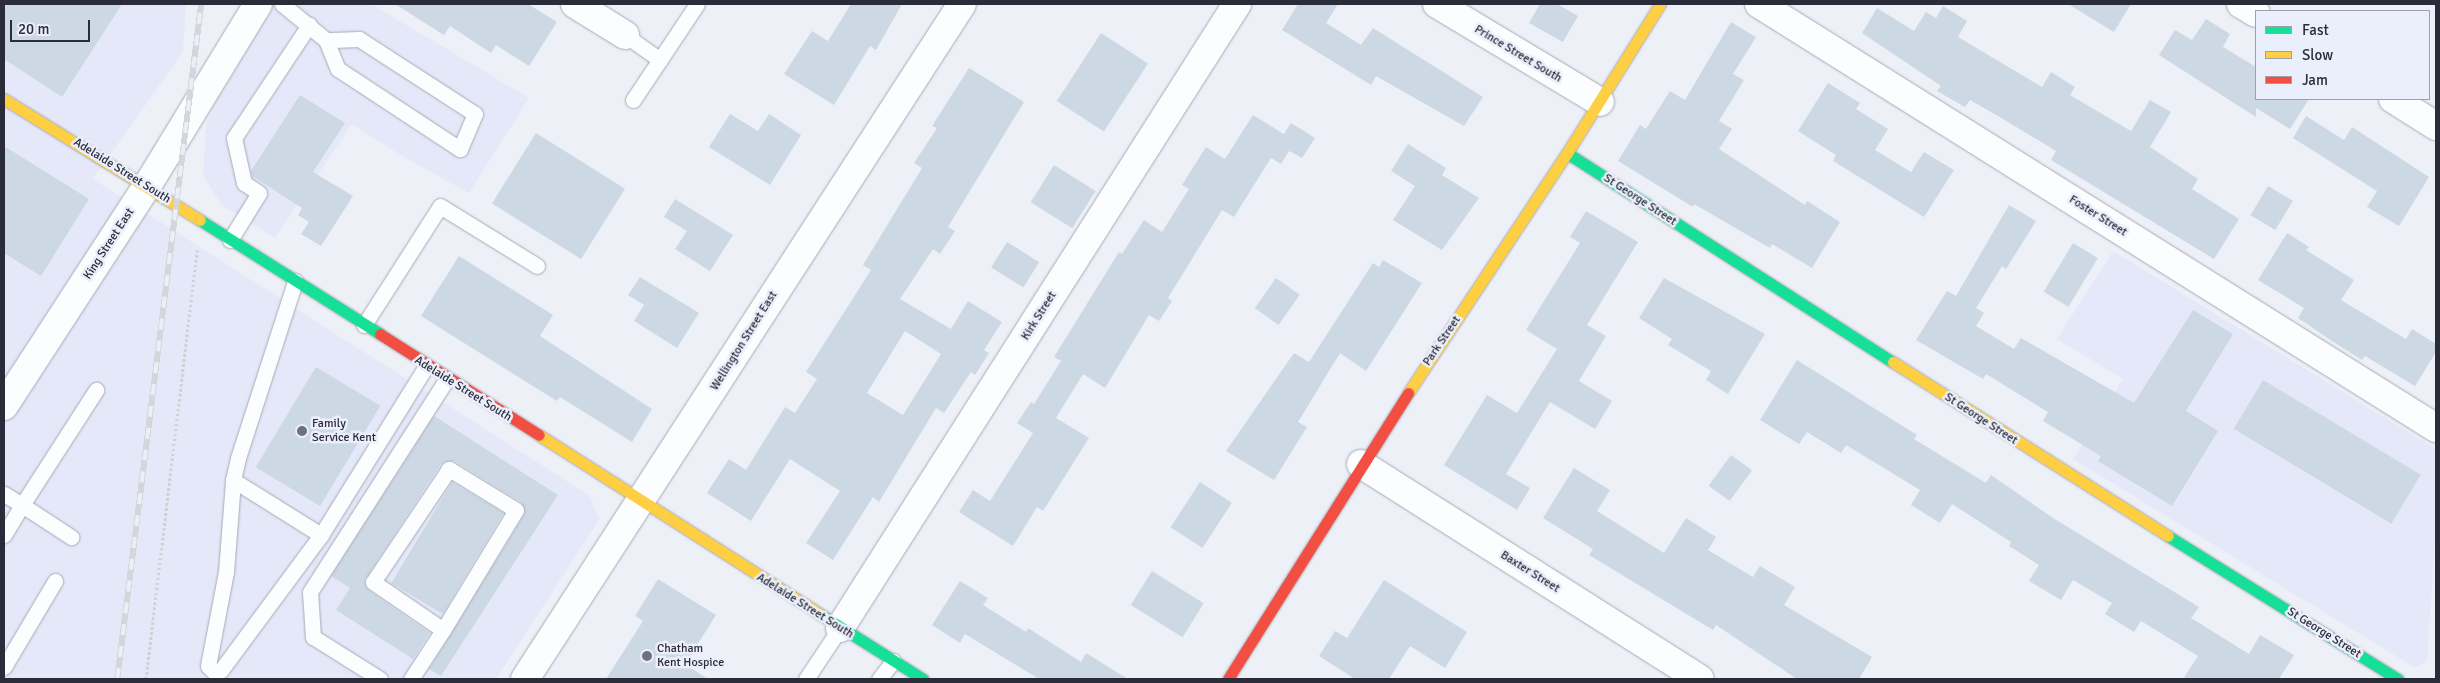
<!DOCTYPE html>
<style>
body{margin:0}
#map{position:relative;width:2440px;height:683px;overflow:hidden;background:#eef0f8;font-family:Signika,sans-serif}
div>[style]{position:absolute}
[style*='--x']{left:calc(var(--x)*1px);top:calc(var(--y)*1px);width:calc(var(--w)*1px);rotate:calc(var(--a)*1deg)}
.built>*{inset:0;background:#e4e8f9}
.building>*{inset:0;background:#ccd8e4;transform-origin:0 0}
.path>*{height:3px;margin-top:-1.5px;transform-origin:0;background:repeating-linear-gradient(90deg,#cfd1d3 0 2.5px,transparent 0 5px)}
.roads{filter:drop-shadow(0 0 1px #a8aab3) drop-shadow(0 0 1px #a8aab3)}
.lane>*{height:15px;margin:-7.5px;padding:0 7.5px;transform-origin:7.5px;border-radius:7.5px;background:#fcfdfe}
.street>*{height:28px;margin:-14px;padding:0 14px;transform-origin:14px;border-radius:14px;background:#fcfdfe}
.fast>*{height:11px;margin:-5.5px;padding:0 5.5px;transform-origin:5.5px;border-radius:5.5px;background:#16e098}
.slow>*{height:11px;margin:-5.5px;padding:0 5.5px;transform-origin:5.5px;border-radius:5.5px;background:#ffcf43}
.jam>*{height:11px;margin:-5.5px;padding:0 5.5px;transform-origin:5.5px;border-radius:5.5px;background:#f24e42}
.rail>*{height:5.5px;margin-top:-2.75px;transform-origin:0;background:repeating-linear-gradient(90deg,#ebeefb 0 11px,#d5d6d9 0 22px);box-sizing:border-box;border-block:1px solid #d5d6d9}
.dots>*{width:14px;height:14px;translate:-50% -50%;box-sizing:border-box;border:2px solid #ebeefb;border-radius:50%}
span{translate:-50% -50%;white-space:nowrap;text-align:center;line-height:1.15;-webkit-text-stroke:5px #ebeefb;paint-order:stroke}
.street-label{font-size:12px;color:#2a2d39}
.poi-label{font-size:12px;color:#2a2d39}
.left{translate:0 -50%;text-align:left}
.frame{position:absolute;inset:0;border:5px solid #2a2d39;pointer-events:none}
.legend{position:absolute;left:2255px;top:10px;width:175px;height:90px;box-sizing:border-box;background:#ebeefb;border:1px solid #9ea1ad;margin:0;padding:6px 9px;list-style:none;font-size:15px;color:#2a2d39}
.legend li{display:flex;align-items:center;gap:10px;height:25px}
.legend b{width:25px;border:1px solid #9ea1ad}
.scale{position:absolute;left:10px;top:20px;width:80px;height:22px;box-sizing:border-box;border:2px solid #2a2d39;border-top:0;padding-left:6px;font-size:15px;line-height:18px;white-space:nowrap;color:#2a2d39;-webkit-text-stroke:4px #ebeefb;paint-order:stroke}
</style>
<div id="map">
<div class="built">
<i style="clip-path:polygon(4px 4px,186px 4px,183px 52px,93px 179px,590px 496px,599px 520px,496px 679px,4px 679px)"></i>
<i style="clip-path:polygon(272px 4px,371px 4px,529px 98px,469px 193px,402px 156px,352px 124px,275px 238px,222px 205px,203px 176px,206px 126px,219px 88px)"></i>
<i style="clip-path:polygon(2113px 251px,2436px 449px,2436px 524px,2427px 662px,2414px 667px,2073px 459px,2123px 379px,2057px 339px)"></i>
</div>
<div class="building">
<i style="clip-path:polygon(4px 4px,122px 4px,62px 97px,4px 59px)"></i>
<i style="clip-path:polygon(395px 4px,528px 4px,557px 22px,529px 66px,496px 45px,491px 53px,450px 26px,444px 35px)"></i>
<i style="clip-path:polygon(851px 4px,902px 4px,876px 50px,870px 46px,834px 105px,784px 74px,812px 31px,828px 41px)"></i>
<i style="clip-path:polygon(1298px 4px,1338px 4px,1326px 23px,1361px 45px,1373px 28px,1483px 97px,1464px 126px,1376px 76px,1371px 85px,1282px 30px)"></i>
<i style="clip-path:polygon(1540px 4px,1557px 4px,1578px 16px,1563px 42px,1529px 23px)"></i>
<i style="clip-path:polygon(2068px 4px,2131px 4px,2114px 32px)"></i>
<i style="clip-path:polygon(1943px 6px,1967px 21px,1958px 37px,2042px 87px,2051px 72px,2075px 87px,2070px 95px,2131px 131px,2150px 100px,2171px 112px,2150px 147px,2198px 179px,2192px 189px,2239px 219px,2214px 259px,2051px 160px,2056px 151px,2003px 119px,1970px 100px,1965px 107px,1937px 91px,1941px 86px,1862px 33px,1877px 8px,1914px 31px,1926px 12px,1936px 18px)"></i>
<i style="clip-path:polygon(2206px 19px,2230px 34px,2223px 47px,2256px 67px,2256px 99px,2309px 99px,2290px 129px,2256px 108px,2256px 117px,2159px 55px,2175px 30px,2192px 40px)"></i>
<i style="clip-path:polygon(1731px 22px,1756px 37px,1733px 74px,1744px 80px,1719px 121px,1732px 129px,1719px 149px,1805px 205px,1807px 201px,1840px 222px,1812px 268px,1772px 244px,1770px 248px,1694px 204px,1693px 207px,1618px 161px,1640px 125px,1646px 129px,1670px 91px,1685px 100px)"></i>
<i style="left:1101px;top:33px;width:56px;height:81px;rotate:33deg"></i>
<i style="clip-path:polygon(evenodd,969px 68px,1024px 102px,948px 227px,955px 231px,940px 254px,933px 249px,900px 299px,951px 329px,968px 301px,1002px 322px,984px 350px,989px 353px,975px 375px,971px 372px,944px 413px,936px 408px,879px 502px,873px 497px,833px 560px,806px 543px,840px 491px,790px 459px,751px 521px,707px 493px,729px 459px,746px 470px,785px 407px,795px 413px,817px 379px,806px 372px,871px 270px,863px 265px,922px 168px,914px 163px,937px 128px,932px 126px,969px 68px,905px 331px,941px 354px,903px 415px,867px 393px,905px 331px)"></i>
<i style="clip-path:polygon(1828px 83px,1860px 103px,1856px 109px,1888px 129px,1875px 150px,1911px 172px,1924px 152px,1954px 170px,1924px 217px,1833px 161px,1836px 155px,1798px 131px)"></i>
<i style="clip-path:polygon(300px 95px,345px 123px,313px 172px,353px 196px,321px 246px,301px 234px,309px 222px,298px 215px,302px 208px,252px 176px,251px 171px)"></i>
<i style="clip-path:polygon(730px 114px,758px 131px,769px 114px,801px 135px,770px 185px,709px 147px)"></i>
<i style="clip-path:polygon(1253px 115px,1284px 134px,1291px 123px,1315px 138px,1302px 158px,1289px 151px,1281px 164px,1271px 158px,1234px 217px,1222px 210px,1168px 298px,1172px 301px,1159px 321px,1149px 315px,1105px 388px,1083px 374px,1056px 418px,1089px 438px,1043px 511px,1037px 507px,1013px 546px,959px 512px,973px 490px,990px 501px,1033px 433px,1017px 423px,1031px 402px,1034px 404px,1061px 361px,1054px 357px,1119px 252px,1122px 254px,1144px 220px,1162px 232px,1189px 189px,1182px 185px,1206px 147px,1225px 159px)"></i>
<i style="clip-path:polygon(2306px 116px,2344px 140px,2352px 127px,2429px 177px,2399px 226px,2367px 207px,2377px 191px,2293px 138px)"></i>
<i style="left:536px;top:133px;width:105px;height:83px;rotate:32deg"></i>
<i style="clip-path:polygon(1408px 144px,1446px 168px,1442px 175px,1479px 198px,1442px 250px,1393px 220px,1415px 186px,1391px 171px)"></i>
<i style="clip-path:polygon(4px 146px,89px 199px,41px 276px,4px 253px)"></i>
<i style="left:1054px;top:165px;width:49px;height:44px;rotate:32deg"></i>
<i style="left:2268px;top:186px;width:29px;height:34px;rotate:31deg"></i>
<i style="clip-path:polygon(675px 199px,733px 235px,710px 271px,675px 249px,687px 231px,664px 217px)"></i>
<i style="clip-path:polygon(2009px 205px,2036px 221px,2006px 269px,2002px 266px,1976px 308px,1984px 313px,1976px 326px,2014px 349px,2021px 338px,2134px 403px,2193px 310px,2233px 334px,2186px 411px,2218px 431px,2172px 506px,2098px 461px,2101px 456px,2043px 421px,2048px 412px,1986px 374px,1983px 379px,1916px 340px,1947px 291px,1956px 296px)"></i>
<i style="clip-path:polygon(1586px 211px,1638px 242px,1587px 325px,1606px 336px,1579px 381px,1612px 401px,1595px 429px,1550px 402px,1506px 474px,1530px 488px,1517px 510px,1444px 465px,1487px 395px,1517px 413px,1557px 349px,1526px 330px,1580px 243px,1570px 237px)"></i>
<i style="clip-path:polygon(2287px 233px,2309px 247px,2306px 250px,2354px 280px,2341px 300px,2406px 339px,2412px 329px,2436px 344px,2436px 352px,2415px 386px,2365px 356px,2362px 360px,2332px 341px,2298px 318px,2304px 308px,2258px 280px)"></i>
<i style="left:1007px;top:242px;width:38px;height:30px;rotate:32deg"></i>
<i style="left:2073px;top:243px;width:29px;height:57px;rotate:31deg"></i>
<i style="clip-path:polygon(459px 256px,553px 315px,540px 336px,652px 409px,632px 442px,560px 397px,557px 401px,421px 316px)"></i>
<i style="clip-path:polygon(1383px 260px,1422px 283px,1366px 371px,1340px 353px,1298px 422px,1307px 427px,1274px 480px,1226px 451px,1294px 353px,1309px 362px,1373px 263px,1379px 267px)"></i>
<i style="clip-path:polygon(640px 277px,699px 313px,677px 348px,634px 321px,644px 305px,628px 295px)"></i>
<i style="left:1276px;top:278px;width:29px;height:37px;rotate:35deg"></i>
<i style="clip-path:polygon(1664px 278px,1765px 334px,1728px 394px,1706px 380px,1711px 371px,1668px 345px,1672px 339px,1639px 318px)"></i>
<i style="clip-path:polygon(1797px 360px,1917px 435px,1914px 439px,1986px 483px,1991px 475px,2053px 518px,2199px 607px,2191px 618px,2249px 654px,2260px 635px,2294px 655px,2279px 679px,2183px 679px,2198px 656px,2141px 621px,2134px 632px,2105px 614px,2112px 603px,2073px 580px,2061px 600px,2029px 581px,2039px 565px,2009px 546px,2011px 542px,1952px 504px,1940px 523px,1911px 505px,1920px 490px,1846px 445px,1841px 453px,1807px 432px,1799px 444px,1760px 420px)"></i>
<i style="left:316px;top:367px;width:75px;height:117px;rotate:31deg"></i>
<i style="left:2263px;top:380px;width:184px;height:57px;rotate:31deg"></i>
<i style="clip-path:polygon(434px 416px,558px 495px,441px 676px,429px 669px,524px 515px,521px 502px,454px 461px,441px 464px,364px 581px,368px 590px,430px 633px,413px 659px,336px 610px,350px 588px,331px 576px)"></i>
<i style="left:1731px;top:455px;width:26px;height:38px;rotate:36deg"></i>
<i style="clip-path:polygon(1574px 468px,1610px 490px,1597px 511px,1664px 553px,1686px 518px,1716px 537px,1708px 550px,1753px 577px,1760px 566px,1795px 587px,1784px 605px,1872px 657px,1859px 679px,1797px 679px,1716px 625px,1713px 630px,1589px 555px,1593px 549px,1543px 518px)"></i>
<i style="left:452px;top:482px;width:60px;height:118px;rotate:31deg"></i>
<i style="left:1200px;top:482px;width:38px;height:54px;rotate:33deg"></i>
<i style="left:1152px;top:571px;width:61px;height:40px;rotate:32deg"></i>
<i style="clip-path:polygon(658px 579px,716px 615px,685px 664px,708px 679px,606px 679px,643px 621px,635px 616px)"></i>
<i style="clip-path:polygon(1384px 580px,1467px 632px,1445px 668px,1410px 646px,1389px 679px,1355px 679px,1319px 656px,1335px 631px,1347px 638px)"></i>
<i style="clip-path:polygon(960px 581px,988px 598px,983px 605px,1026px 632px,1028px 628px,1081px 662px,1086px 653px,1128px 679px,1039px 679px,965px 634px,960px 643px,932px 625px)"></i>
</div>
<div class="path">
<i style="--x:146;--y:679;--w:432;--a:-83.2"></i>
</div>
<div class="roads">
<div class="lane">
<i style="--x:282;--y:4;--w:57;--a:39.3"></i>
<i style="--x:326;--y:40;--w:31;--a:68"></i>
<i style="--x:338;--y:69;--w:146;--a:33.3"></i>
<i style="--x:460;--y:149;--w:38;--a:-67"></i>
<i style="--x:475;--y:114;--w:138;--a:-147.1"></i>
<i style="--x:359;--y:39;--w:33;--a:178"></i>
<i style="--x:625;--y:35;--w:43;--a:35.5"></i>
<i style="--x:633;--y:100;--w:115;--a:-56.3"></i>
<i style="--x:230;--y:240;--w:55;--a:-58.3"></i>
<i style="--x:259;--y:193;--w:18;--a:-146"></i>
<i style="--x:244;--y:183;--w:46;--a:-102.5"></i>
<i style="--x:234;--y:138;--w:136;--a:-56.4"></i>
<i style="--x:364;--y:325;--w:141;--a:-57.4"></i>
<i style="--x:440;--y:206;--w:114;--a:31.7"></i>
<i style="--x:233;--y:480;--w:104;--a:32"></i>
<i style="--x:321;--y:535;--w:168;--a:126.5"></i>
<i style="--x:221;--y:670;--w:7;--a:164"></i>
<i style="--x:214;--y:672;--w:8;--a:-135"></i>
<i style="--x:208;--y:666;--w:96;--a:-79.2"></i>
<i style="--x:226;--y:572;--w:92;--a:-85.6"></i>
<i style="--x:233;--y:480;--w:23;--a:-77"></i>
<i style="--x:238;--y:458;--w:186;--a:-72.1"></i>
<i style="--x:4;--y:494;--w:21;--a:31"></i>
<i style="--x:22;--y:505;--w:137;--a:-57.2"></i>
<i style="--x:4;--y:535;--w:35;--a:-59"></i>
<i style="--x:22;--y:505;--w:59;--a:33.1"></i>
<i style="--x:321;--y:535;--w:199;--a:-58.1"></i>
<i style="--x:4;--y:667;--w:100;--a:-59.3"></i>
<i style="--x:380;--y:679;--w:79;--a:-147.9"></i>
<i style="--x:313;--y:637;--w:45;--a:-93.8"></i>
<i style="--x:310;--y:592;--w:253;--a:-57.3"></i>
<i style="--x:411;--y:679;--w:59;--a:-56.9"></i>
<i style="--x:443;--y:630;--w:140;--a:-58.7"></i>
<i style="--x:516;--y:510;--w:79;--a:-148.5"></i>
<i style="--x:449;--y:469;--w:136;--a:123.9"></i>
<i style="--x:373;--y:582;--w:85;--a:34.4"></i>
<i style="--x:806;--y:679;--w:61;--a:-56.3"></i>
<i style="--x:879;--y:679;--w:23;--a:-52"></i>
</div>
<div class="street">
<i style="--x:575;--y:4;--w:59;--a:31.8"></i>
<i style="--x:1437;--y:4;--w:190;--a:31"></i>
<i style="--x:1759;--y:4;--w:799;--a:32.06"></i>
<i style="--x:2241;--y:4;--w:17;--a:31"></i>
<i style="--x:2393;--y:99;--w:51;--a:32.1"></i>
<i style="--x:4;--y:406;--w:262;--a:-57"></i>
<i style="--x:147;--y:186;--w:213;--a:-58.6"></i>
<i style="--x:1361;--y:464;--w:401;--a:32.4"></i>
<i style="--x:840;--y:628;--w:740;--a:-57.53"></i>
<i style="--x:525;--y:679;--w:804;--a:-57.08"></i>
</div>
<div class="fast">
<i style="--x:1567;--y:153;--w:387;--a:32.7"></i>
<i style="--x:200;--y:220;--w:213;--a:32.3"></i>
<i style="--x:2168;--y:536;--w:271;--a:31.9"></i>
<i style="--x:820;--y:614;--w:122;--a:32.3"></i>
</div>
<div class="slow">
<i style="--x:4;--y:99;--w:230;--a:31.7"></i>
<i style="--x:1893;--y:362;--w:325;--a:32.3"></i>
<i style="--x:1408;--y:393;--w:288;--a:-56.5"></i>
<i style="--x:1567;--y:153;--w:176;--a:-58"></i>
<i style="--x:539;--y:435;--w:333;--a:32.5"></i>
</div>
<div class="jam">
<i style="--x:380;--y:334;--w:188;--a:32.4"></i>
<i style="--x:1228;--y:679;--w:338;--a:-57.8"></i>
</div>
</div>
<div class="rail">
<i style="--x:117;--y:679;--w:680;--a:-82.91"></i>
</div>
<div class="dots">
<i style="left:302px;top:431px;background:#6f717c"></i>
<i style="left:647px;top:656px;background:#6f717c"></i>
</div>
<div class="street-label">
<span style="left:1518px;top:54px;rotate:31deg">Prince Street South</span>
<span style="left:122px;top:171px;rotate:32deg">Adelaide Street South</span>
<span style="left:1640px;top:200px;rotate:33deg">St George Street</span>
<span style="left:2098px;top:216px;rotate:32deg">Foster Street</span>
<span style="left:109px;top:244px;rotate:-57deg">King Street East</span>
<span style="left:1039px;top:316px;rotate:-58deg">Kirk Street</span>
<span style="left:744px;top:341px;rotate:-58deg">Wellington Street East</span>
<span style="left:1442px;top:341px;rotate:-56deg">Park Street</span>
<span style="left:463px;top:389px;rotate:32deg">Adelaide Street South</span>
<span style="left:1981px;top:419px;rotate:33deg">St George Street</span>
<span style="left:1530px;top:572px;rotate:32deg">Baxter Street</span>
<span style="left:805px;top:606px;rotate:32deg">Adelaide Street South</span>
<span style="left:2324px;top:633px;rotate:32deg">St George Street</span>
</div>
<div class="poi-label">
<span class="left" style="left:312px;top:431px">Family<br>Service Kent</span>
<span class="left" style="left:657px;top:656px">Chatham<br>Kent Hospice</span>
</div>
<div class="frame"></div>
<ul class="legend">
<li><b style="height:6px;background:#16e098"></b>Fast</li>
<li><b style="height:6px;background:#ffcf43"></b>Slow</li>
<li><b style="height:6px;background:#f24e42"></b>Jam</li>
</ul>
<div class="scale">20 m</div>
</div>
